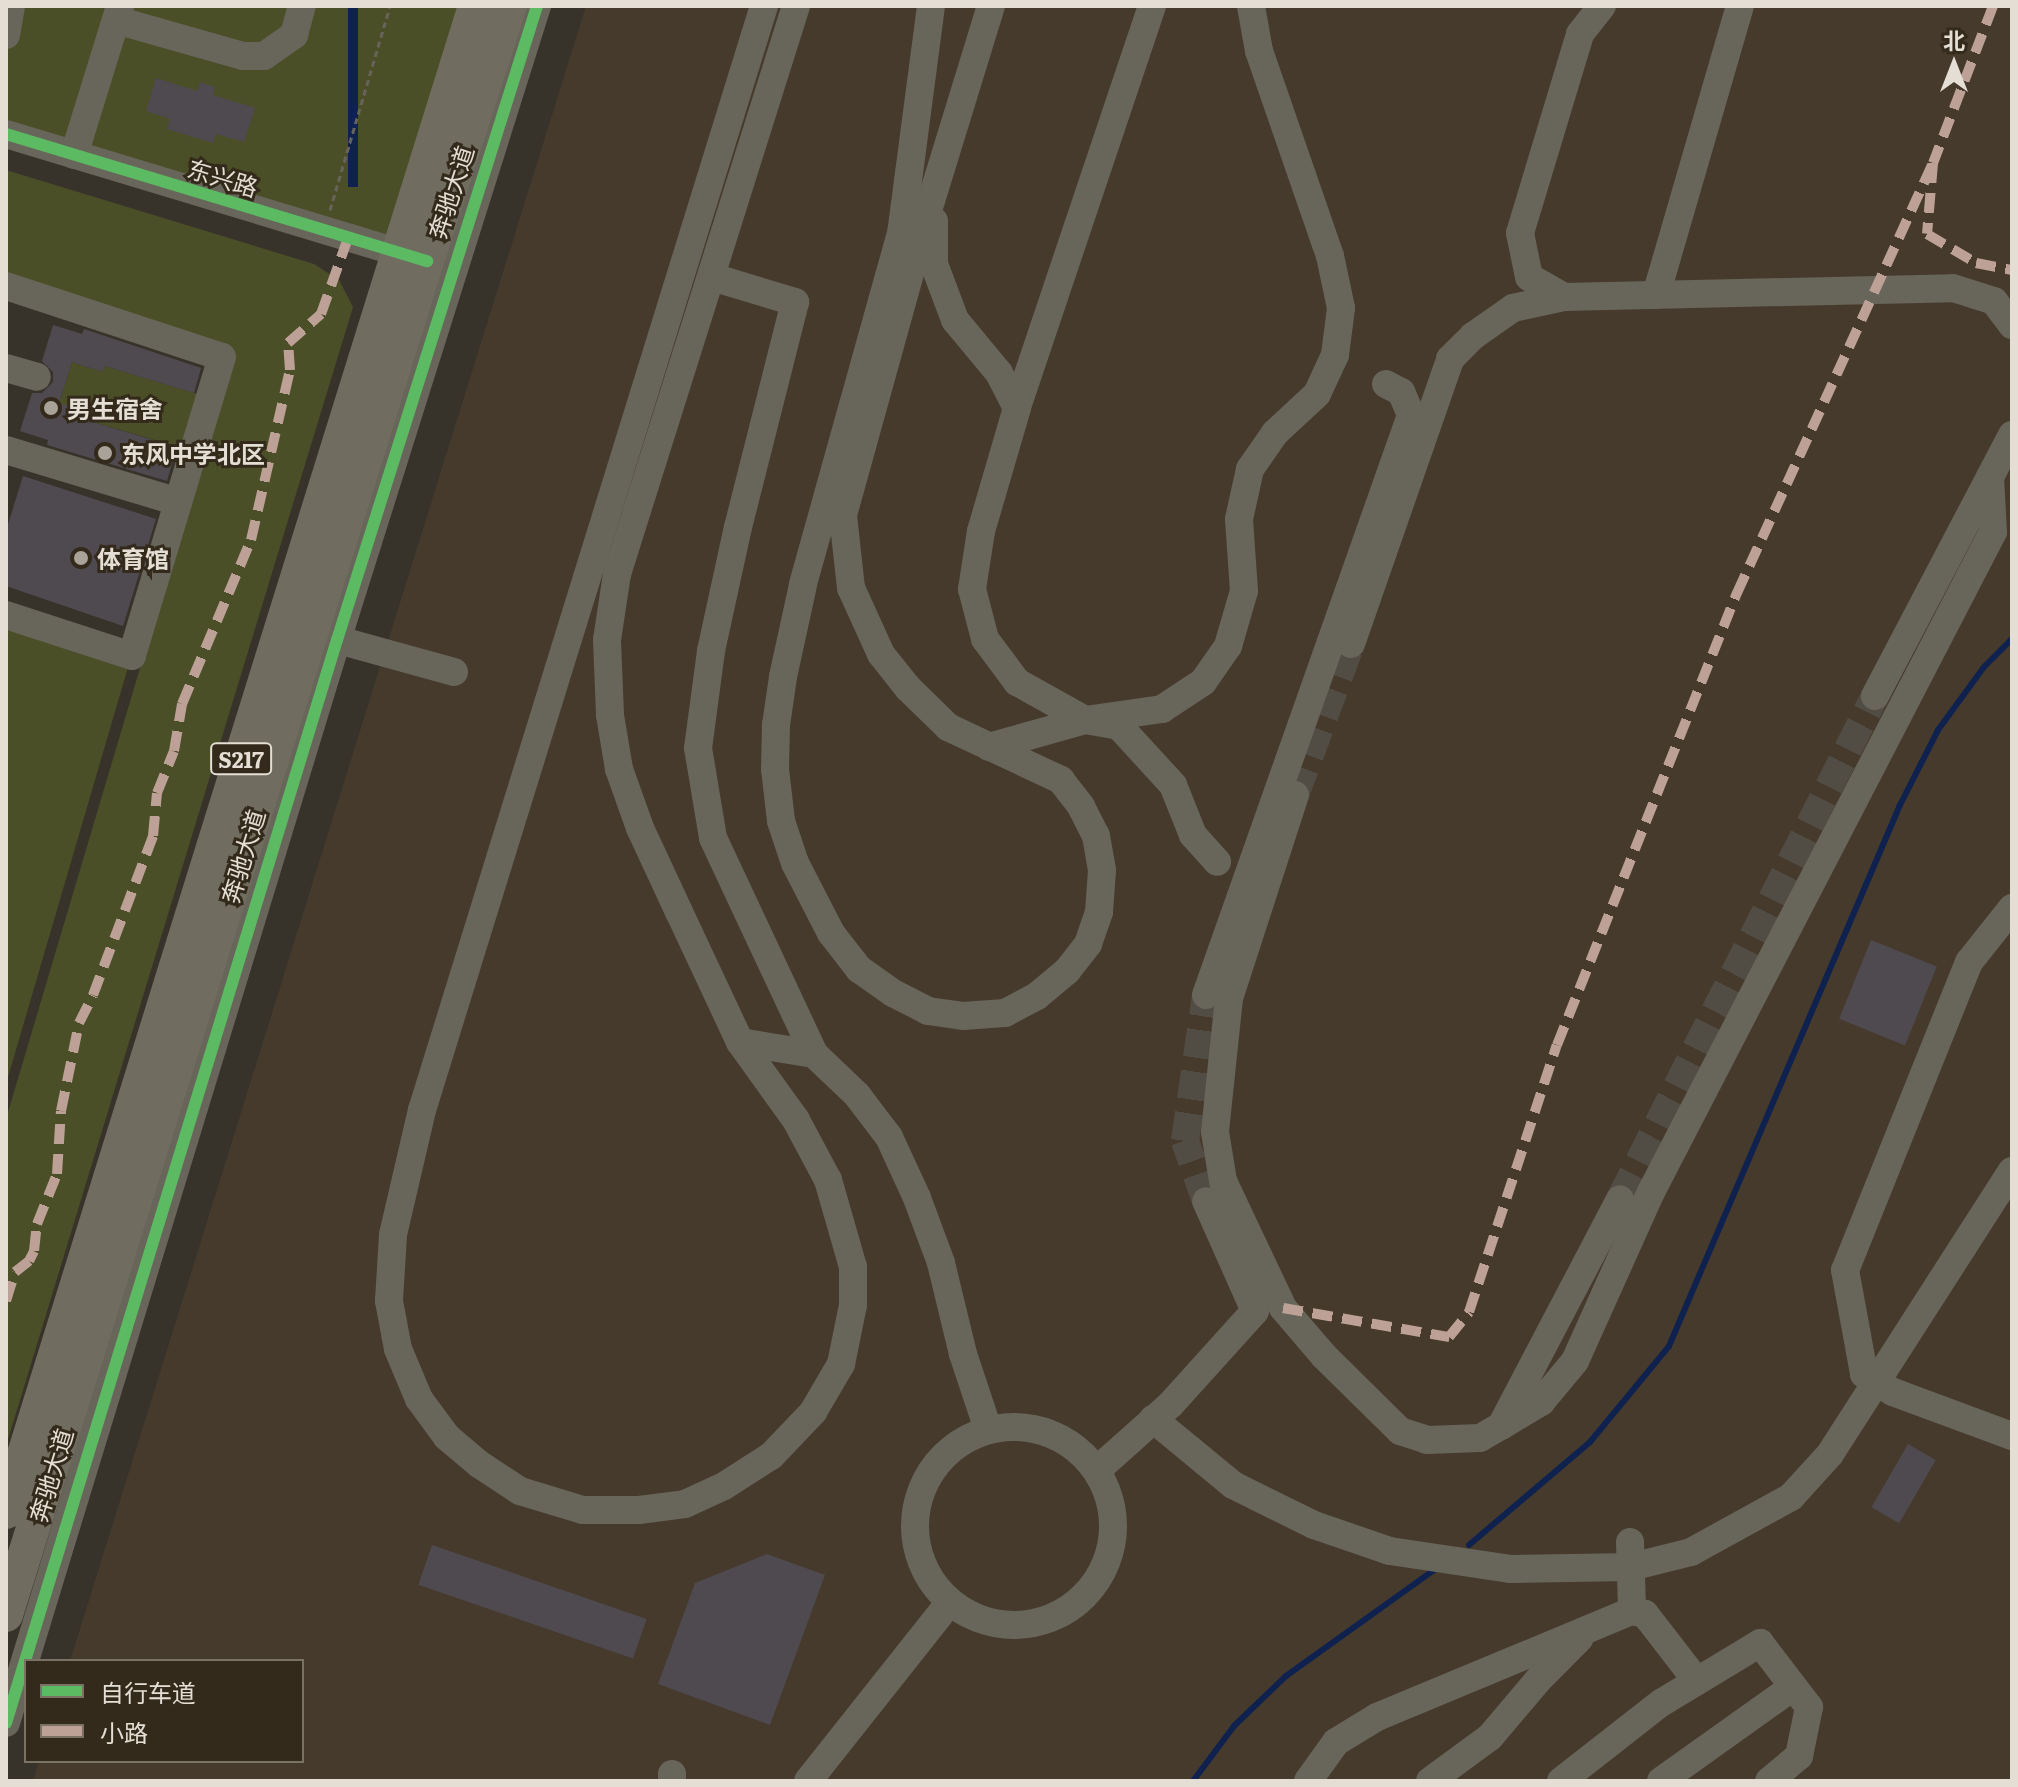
<!DOCTYPE html>
<meta charset="utf-8">
<style>
body{margin:0}
#map{position:relative;width:2018px;height:1787px;overflow:hidden;background:#38332a;font-family:Literata,"Noto Sans SC",serif}
div>[style]{position:absolute}
[style*='--x']{left:calc(var(--x)*1px);top:calc(var(--y)*1px);width:calc(var(--w)*1px);rotate:calc(var(--a)*1deg)}
.industrial>*{inset:0;background:#463a2c}
.green>*{inset:0;background:#4a4f27}
.water>*{inset:0;background:#0f224f;transform-origin:0 0}
.stream>*{height:6px;margin:-3px;padding:0 3px;transform-origin:3px;border-radius:3px;background:#0f224f}
.building>*{inset:0;background:#4f4a50;transform-origin:0 0}
.minor-tunnel>*{height:28px;margin-top:-14px;transform-origin:0;background:repeating-linear-gradient(90deg,#524d44 0 28px,transparent 0 42px)}
.path>*{height:3px;margin-top:-1.5px;transform-origin:0;background:repeating-linear-gradient(90deg,#67635b 0 6px,transparent 0 10px)}
.minor>*{height:28px;margin:-14px;padding:0 14px;transform-origin:14px;border-radius:14px;background:#68655a}
.minor>.ring{margin:-14px;padding:0;box-sizing:content-box;background:none;border:28px solid #68655a;border-radius:50%}
.major>*{height:34px;margin:-17px;padding:0 17px;transform-origin:17px;border-radius:17px;background:#706d60}
.quiet>*{height:10px;margin-top:-5px;transform-origin:0;background:repeating-linear-gradient(90deg,#bda197 0 20px,transparent 0 30px)}
.cycleway>*{height:12px;margin:-6px;padding:0 6px;transform-origin:6px;border-radius:6px;background:#5cba63}
.dots>*{width:22px;height:22px;translate:-50% -50%;box-sizing:border-box;border:4px solid #342a1b;border-radius:50%}
span{translate:-50% -50%;white-space:nowrap;text-align:center;line-height:1.15;-webkit-text-stroke:6px #342a1b;paint-order:stroke}
.shield-label span{padding:2px 6px;background:#342a1b;border:2px solid;border-radius:6px;-webkit-text-stroke-width:0}
.shield-label{font-size:22px;color:#e4ded4;font-weight:700}
.street-label{font-size:24px;color:#e4ded4}
.poi-label{font-size:24px;color:#e4ded4;font-weight:700}
.left{translate:0 -50%;text-align:left}
.frame{position:absolute;inset:0;border:8px solid #e4ded4;pointer-events:none}
.legend{position:absolute;left:24px;top:1659px;width:280px;height:104px;box-sizing:border-box;background:#342a1b;border:2px solid #7a7265;margin:0;padding:10px 14px;list-style:none;font-size:24px;color:#e4ded4}
.legend li{display:flex;align-items:center;gap:16px;height:40px}
.legend b{width:40px;border:2px solid #7a7265}
.north{position:absolute;left:1914px;top:24px;width:80px;height:80px;-webkit-text-stroke:6px #342a1b;paint-order:stroke;rotate:0deg;font-size:22px;font-weight:700;line-height:32px;text-align:center;color:#e4ded4}
.north::after{content:'';display:block;margin:auto;width:28px;height:36px;background:#e4ded4;clip-path:polygon(50% 0,100% 100%,50% 72%,0 100%)}
</style>
<div id="map">
<div class="industrial">
<i style="clip-path:polygon(586px 6px,2012px 6px,2012px 1781px,33px 1781px,39px 1761px,302px 1761px,302px 1661px,70px 1661px)"></i>
</div>
<div class="green">
<i style="clip-path:polygon(6px 6px,475px 6px,398px 253px,6px 134px)"></i>
<i style="clip-path:polygon(6px 170px,314px 264px,339px 280px,353px 307px,6px 1446px,6px 1119px,143px 658px,131px 657px,6px 1084px,6px 615px,132px 656px,222px 357px,6px 286px)"></i>
<i style="clip-path:polygon(72px 362px,103px 372px,105px 366px,204px 396px,189px 450px,89px 421px,92px 414px,59px 403px)"></i>
</div>
<div class="water">
<i style="left:348px;top:6px;width:10px;height:181px"></i>
</div>
<div class="stream">
<i style="--x:1469;--y:1545;--w:159;--a:-40.4"></i>
<i style="--x:1590;--y:1442;--w:124;--a:-50.5"></i>
<i style="--x:1669;--y:1346;--w:588;--a:-66.88"></i>
<i style="--x:1900;--y:805;--w:84;--a:-63.1"></i>
<i style="--x:1938;--y:730;--w:78;--a:-53.9"></i>
<i style="--x:1984;--y:667;--w:40;--a:-45"></i>
<i style="--x:1193;--y:1781;--w:69;--a:-53.3"></i>
<i style="--x:1234;--y:1726;--w:72;--a:-43.9"></i>
<i style="--x:1286;--y:1676;--w:187;--a:-35.6"></i>
</div>
<div class="building">
<i style="clip-path:polygon(156px 78px,197px 91px,200px 82px,215px 87px,213px 95px,255px 108px,244px 142px,216px 134px,213px 143px,167px 129px,170px 119px,146px 111px)"></i>
<i style="clip-path:polygon(53px 325px,82px 334px,84px 329px,201px 368px,194px 393px,105px 366px,103px 372px,72px 362px,59px 403px,92px 413px,89px 421px,177px 447px,167px 481px,47px 445px,48px 440px,20px 431px,32px 393px,42px 393px,53px 382px,53px 372px,42px 361px)"></i>
<i style="clip-path:polygon(23px 476px,156px 519px,123px 626px,6px 586px,6px 531px)"></i>
<i style="left:1871px;top:940px;width:71px;height:85px;rotate:22deg"></i>
<i style="left:1908px;top:1444px;width:32px;height:73px;rotate:30deg"></i>
<i style="left:432px;top:1545px;width:227px;height:42px;rotate:19deg"></i>
<i style="clip-path:polygon(767px 1554px,825px 1575px,770px 1725px,658px 1684px,695px 1583px)"></i>
</div>
<div class="minor-tunnel">
<i style="--x:1295;--y:795;--w:161;--a:-69.7"></i>
<i style="--x:1620;--y:1199;--w:564;--a:-63.12"></i>
<i style="--x:1206;--y:1201;--w:64;--a:-109.3"></i>
<i style="--x:1185;--y:1141;--w:148;--a:-81.8"></i>
</div>
<div class="path">
<i style="--x:330;--y:210;--w:213;--a:-73.6"></i>
</div>
<div class="minor">
<i style="--x:764;--y:6;--w:1156;--a:107.21"></i>
<i style="--x:422;--y:1110;--w:128;--a:103.1"></i>
<i style="--x:393;--y:1235;--w:66;--a:93.5"></i>
<i style="--x:389;--y:1301;--w:49;--a:79.4"></i>
<i style="--x:398;--y:1349;--w:54;--a:67.2"></i>
<i style="--x:419;--y:1399;--w:47;--a:53.6"></i>
<i style="--x:447;--y:1437;--w:42;--a:40.2"></i>
<i style="--x:479;--y:1464;--w:49;--a:33.4"></i>
<i style="--x:520;--y:1491;--w:66;--a:16.8"></i>
<i style="--x:583;--y:1510;--w:56;--a:0"></i>
<i style="--x:639;--y:1510;--w:46;--a:-7.4"></i>
<i style="--x:685;--y:1504;--w:43;--a:-24.8"></i>
<i style="--x:724;--y:1486;--w:56;--a:-32.6"></i>
<i style="--x:771;--y:1456;--w:61;--a:-46.3"></i>
<i style="--x:813;--y:1412;--w:56;--a:-59.7"></i>
<i style="--x:841;--y:1364;--w:60;--a:-78.5"></i>
<i style="--x:853;--y:1305;--w:38;--a:-90"></i>
<i style="--x:853;--y:1267;--w:91;--a:-106"></i>
<i style="--x:828;--y:1180;--w:68;--a:-118.1"></i>
<i style="--x:796;--y:1120;--w:96;--a:-125.7"></i>
<i style="--x:740;--y:1042;--w:144;--a:-115.1"></i>
<i style="--x:679;--y:912;--w:93;--a:-114.9"></i>
<i style="--x:640;--y:828;--w:63;--a:-109.6"></i>
<i style="--x:619;--y:769;--w:55;--a:-99.5"></i>
<i style="--x:610;--y:715;--w:75;--a:-92.3"></i>
<i style="--x:607;--y:640;--w:67;--a:-81.4"></i>
<i style="--x:617;--y:574;--w:596;--a:-72.51"></i>
<i style="--x:931;--y:6;--w:229;--a:97.5"></i>
<i style="--x:901;--y:233;--w:365;--a:105.6"></i>
<i style="--x:803;--y:585;--w:94;--a:102.3"></i>
<i style="--x:783;--y:677;--w:49;--a:98.3"></i>
<i style="--x:776;--y:725;--w:44;--a:91.3"></i>
<i style="--x:775;--y:769;--w:52;--a:83.4"></i>
<i style="--x:781;--y:821;--w:44;--a:71.6"></i>
<i style="--x:795;--y:863;--w:79;--a:62.8"></i>
<i style="--x:831;--y:933;--w:46;--a:52.1"></i>
<i style="--x:859;--y:969;--w:42;--a:35.2"></i>
<i style="--x:893;--y:993;--w:39;--a:27"></i>
<i style="--x:928;--y:1011;--w:35;--a:8"></i>
<i style="--x:963;--y:1016;--w:42;--a:-4.1"></i>
<i style="--x:1005;--y:1013;--w:36;--a:-28"></i>
<i style="--x:1037;--y:996;--w:39;--a:-40"></i>
<i style="--x:1067;--y:971;--w:34;--a:-52"></i>
<i style="--x:1088;--y:944;--w:34;--a:-71"></i>
<i style="--x:1099;--y:912;--w:42;--a:-85.9"></i>
<i style="--x:1102;--y:870;--w:35;--a:-100"></i>
<i style="--x:1096;--y:836;--w:34;--a:-117"></i>
<i style="--x:1081;--y:806;--w:33;--a:-128"></i>
<i style="--x:1061;--y:780;--w:125;--a:-154.9"></i>
<i style="--x:948;--y:727;--w:56;--a:-135.7"></i>
<i style="--x:908;--y:688;--w:43;--a:-128.5"></i>
<i style="--x:881;--y:654;--w:72;--a:-114.4"></i>
<i style="--x:851;--y:588;--w:73;--a:-96.3"></i>
<i style="--x:843;--y:515;--w:299;--a:-74.5"></i>
<i style="--x:923;--y:227;--w:231;--a:-72.9"></i>
<i style="--x:1152;--y:6;--w:424;--a:108.6"></i>
<i style="--x:1017;--y:408;--w:128;--a:106.3"></i>
<i style="--x:981;--y:531;--w:59;--a:98.8"></i>
<i style="--x:972;--y:589;--w:52;--a:75.4"></i>
<i style="--x:985;--y:639;--w:54;--a:53.3"></i>
<i style="--x:1017;--y:682;--w:78;--a:29.2"></i>
<i style="--x:1085;--y:720;--w:78;--a:-8.1"></i>
<i style="--x:1162;--y:709;--w:49;--a:-33.4"></i>
<i style="--x:1203;--y:682;--w:44;--a:-55.2"></i>
<i style="--x:1228;--y:646;--w:57;--a:-73.8"></i>
<i style="--x:1244;--y:591;--w:72;--a:-94"></i>
<i style="--x:1239;--y:519;--w:51;--a:-77.6"></i>
<i style="--x:1250;--y:469;--w:44;--a:-55.2"></i>
<i style="--x:1275;--y:433;--w:57;--a:-42.9"></i>
<i style="--x:1317;--y:394;--w:43;--a:-65.2"></i>
<i style="--x:1335;--y:355;--w:47;--a:-82.7"></i>
<i style="--x:1341;--y:308;--w:53;--a:-101.9"></i>
<i style="--x:1330;--y:256;--w:217;--a:-109.1"></i>
<i style="--x:1259;--y:51;--w:46;--a:-100.1"></i>
<i style="--x:116;--y:20;--w:132;--a:15.8"></i>
<i style="--x:243;--y:56;--w:21;--a:0"></i>
<i style="--x:264;--y:56;--w:37;--a:-35"></i>
<i style="--x:294;--y:35;--w:30;--a:-75"></i>
<i style="--x:6;--y:35;--w:29;--a:-80"></i>
<i style="--x:6;--y:134;--w:432;--a:16.8"></i>
<i style="--x:74;--y:155;--w:156;--a:-72.8"></i>
<i style="--x:934;--y:221;--w:43;--a:90"></i>
<i style="--x:934;--y:264;--w:60;--a:69.4"></i>
<i style="--x:955;--y:320;--w:69;--a:50.3"></i>
<i style="--x:999;--y:373;--w:39;--a:63"></i>
<i style="--x:712;--y:277;--w:87;--a:16.8"></i>
<i style="--x:795;--y:302;--w:232;--a:104.2"></i>
<i style="--x:738;--y:527;--w:127;--a:102.3"></i>
<i style="--x:711;--y:651;--w:98;--a:97.6"></i>
<i style="--x:698;--y:748;--w:91;--a:80.5"></i>
<i style="--x:713;--y:838;--w:238;--a:64.9"></i>
<i style="--x:6;--y:286;--w:227;--a:18.2"></i>
<i style="--x:222;--y:357;--w:312;--a:106.8"></i>
<i style="--x:132;--y:656;--w:133;--a:-162"></i>
<i style="--x:1656;--y:295;--w:301;--a:-73.8"></i>
<i style="--x:1564;--y:297;--w:40;--a:-150.3"></i>
<i style="--x:1529;--y:277;--w:45;--a:-101.6"></i>
<i style="--x:1520;--y:233;--w:208;--a:-73.2"></i>
<i style="--x:1580;--y:34;--w:36;--a:-52"></i>
<i style="--x:6;--y:368;--w:32;--a:16"></i>
<i style="--x:6;--y:450;--w:180;--a:16.8"></i>
<i style="--x:320;--y:635;--w:139;--a:15.4"></i>
<i style="--x:1351;--y:644;--w:302;--a:-70.8"></i>
<i style="--x:1450;--y:359;--w:33;--a:-45"></i>
<i style="--x:1473;--y:336;--w:49;--a:-35"></i>
<i style="--x:1513;--y:308;--w:52;--a:-12.2"></i>
<i style="--x:1564;--y:297;--w:389;--a:-1.3"></i>
<i style="--x:1953;--y:288;--w:43;--a:17.6"></i>
<i style="--x:1994;--y:301;--w:30;--a:53"></i>
<i style="--x:1875;--y:696;--w:295;--a:-62.3"></i>
<i style="--x:989;--y:747;--w:100;--a:-15.7"></i>
<i style="--x:1085;--y:720;--w:35;--a:10"></i>
<i style="--x:1119;--y:726;--w:80;--a:47.5"></i>
<i style="--x:1173;--y:785;--w:54;--a:68.2"></i>
<i style="--x:1193;--y:835;--w:36;--a:48"></i>
<i style="--x:1295;--y:795;--w:213;--a:108"></i>
<i style="--x:1229;--y:998;--w:135;--a:96"></i>
<i style="--x:1215;--y:1132;--w:50;--a:80.7"></i>
<i style="--x:1223;--y:1181;--w:140;--a:64.7"></i>
<i style="--x:1283;--y:1308;--w:63;--a:49.5"></i>
<i style="--x:1324;--y:1356;--w:107;--a:44.6"></i>
<i style="--x:1400;--y:1431;--w:28;--a:18"></i>
<i style="--x:1427;--y:1440;--w:53;--a:-2.2"></i>
<i style="--x:1480;--y:1438;--w:24;--a:-30"></i>
<i style="--x:1501;--y:1426;--w:256;--a:-62.3"></i>
<i style="--x:2012;--y:908;--w:69;--a:128.5"></i>
<i style="--x:1969;--y:962;--w:332;--a:111.9"></i>
<i style="--x:1845;--y:1270;--w:106;--a:79.6"></i>
<i style="--x:1864;--y:1374;--w:34;--a:32"></i>
<i style="--x:1893;--y:1392;--w:127;--a:20.3"></i>
<i style="--x:1206;--y:995;--w:615;--a:-70.53"></i>
<i style="--x:1411;--y:415;--w:25;--a:-113"></i>
<i style="--x:1401;--y:392;--w:17;--a:-152"></i>
<i style="--x:740;--y:1042;--w:75;--a:9.2"></i>
<i style="--x:814;--y:1054;--w:59;--a:43.6"></i>
<i style="--x:857;--y:1095;--w:53;--a:52.7"></i>
<i style="--x:889;--y:1137;--w:67;--a:65.3"></i>
<i style="--x:917;--y:1198;--w:69;--a:69.7"></i>
<i style="--x:941;--y:1263;--w:94;--a:76.4"></i>
<i style="--x:963;--y:1354;--w:79;--a:71.6"></i>
<i style="--x:1153;--y:1419;--w:104;--a:39.5"></i>
<i style="--x:1233;--y:1485;--w:90;--a:26.3"></i>
<i style="--x:1314;--y:1525;--w:80;--a:18.9"></i>
<i style="--x:1390;--y:1551;--w:121;--a:8.5"></i>
<i style="--x:1510;--y:1569;--w:121;--a:-0.9"></i>
<i style="--x:1631;--y:1567;--w:62;--a:-14"></i>
<i style="--x:1691;--y:1552;--w:114;--a:-28.8"></i>
<i style="--x:1791;--y:1497;--w:58;--a:-47.8"></i>
<i style="--x:1830;--y:1454;--w:336;--a:-57.3"></i>
<i style="--x:1501;--y:1426;--w:47;--a:-31"></i>
<i style="--x:1541;--y:1402;--w:53;--a:-50.3"></i>
<i style="--x:1575;--y:1361;--w:185;--a:-65.8"></i>
<i style="--x:1651;--y:1192;--w:743;--a:-62.61"></i>
<i style="--x:1993;--y:532;--w:55;--a:-93.1"></i>
<i class="ring" style="left:915px;top:1427px;width:170px;height:170px"></i>
<i style="--x:1097;--y:1470;--w:99;--a:-41.7"></i>
<i style="--x:1171;--y:1404;--w:125;--a:-47.9"></i>
<i style="--x:1255;--y:1311;--w:120;--a:-114"></i>
<i style="--x:1630;--y:1542;--w:69;--a:88.3"></i>
<i style="--x:6;--y:1723;--w:1132;--a:-73.01"></i>
<i style="--x:337;--y:640;--w:665;--a:-72.49"></i>
<i style="--x:672;--y:1781;--w:7;--a:-90"></i>
<i style="--x:808;--y:1781;--w:227;--a:-51.6"></i>
<i style="--x:1308;--y:1781;--w:48;--a:-54.3"></i>
<i style="--x:1336;--y:1742;--w:48;--a:-31.4"></i>
<i style="--x:1377;--y:1717;--w:276;--a:-22.6"></i>
<i style="--x:1632;--y:1611;--w:13;--a:13"></i>
<i style="--x:1645;--y:1614;--w:83;--a:52.3"></i>
<i style="--x:1430;--y:1781;--w:74;--a:-36.3"></i>
<i style="--x:1490;--y:1737;--w:76;--a:-49.8"></i>
<i style="--x:1539;--y:1679;--w:57;--a:-45"></i>
<i style="--x:1561;--y:1781;--w:127;--a:-38"></i>
<i style="--x:1661;--y:1703;--w:116;--a:-31.2"></i>
<i style="--x:1760;--y:1643;--w:81;--a:52.6"></i>
<i style="--x:1809;--y:1707;--w:50;--a:101.5"></i>
<i style="--x:1799;--y:1756;--w:39;--a:140"></i>
<i style="--x:1661;--y:1781;--w:162;--a:-35.5"></i>
</div>
<div class="major">
<i style="--x:6;--y:1512;--w:1577;--a:-72.7"></i>
<i style="--x:6;--y:1615;--w:1418;--a:-72.73"></i>
<i style="--x:427;--y:261;--w:268;--a:-72"></i>
</div>
<div class="quiet">
<i style="--x:1993;--y:6;--w:168;--a:110.9"></i>
<i style="--x:1933;--y:163;--w:71;--a:94.8"></i>
<i style="--x:1927;--y:234;--w:57;--a:30.6"></i>
<i style="--x:1976;--y:263;--w:37;--a:11"></i>
<i style="--x:6;--y:1301;--w:30;--a:-73"></i>
<i style="--x:15;--y:1272;--w:18;--a:-38"></i>
<i style="--x:29;--y:1261;--w:11;--a:-63"></i>
<i style="--x:34;--y:1251;--w:27;--a:-84"></i>
<i style="--x:37;--y:1224;--w:54;--a:-68.2"></i>
<i style="--x:57;--y:1174;--w:63;--a:-86.4"></i>
<i style="--x:61;--y:1111;--w:90;--a:-78.4"></i>
<i style="--x:79;--y:1023;--w:31;--a:-63"></i>
<i style="--x:93;--y:995;--w:170;--a:-69.3"></i>
<i style="--x:153;--y:836;--w:43;--a:-84.7"></i>
<i style="--x:157;--y:793;--w:45;--a:-68"></i>
<i style="--x:174;--y:751;--w:48;--a:-80.3"></i>
<i style="--x:182;--y:704;--w:178;--a:-67.2"></i>
<i style="--x:251;--y:540;--w:174;--a:-77.1"></i>
<i style="--x:290;--y:370;--w:27;--a:-94"></i>
<i style="--x:288;--y:343;--w:44;--a:-41.3"></i>
<i style="--x:321;--y:314;--w:81;--a:-70.4"></i>
<i style="--x:1283;--y:1308;--w:169;--a:9.9"></i>
<i style="--x:1449;--y:1337;--w:32;--a:-51"></i>
<i style="--x:1469;--y:1312;--w:281;--a:-71.8"></i>
<i style="--x:1557;--y:1045;--w:487;--a:-68.3"></i>
<i style="--x:1737;--y:593;--w:473;--a:-65.5"></i>
</div>
<div class="cycleway">
<i style="--x:6;--y:134;--w:440;--a:16.8"></i>
<i style="--x:6;--y:1723;--w:1132;--a:-73.01"></i>
<i style="--x:337;--y:640;--w:665;--a:-72.49"></i>
</div>
<div class="dots">
<i style="left:51px;top:408px;background:#a8a298"></i>
<i style="left:105px;top:453px;background:#a8a298"></i>
<i style="left:81px;top:558px;background:#a8a298"></i>
</div>
<div class="shield-label">
<span style="left:241px;top:759px">S217</span>
</div>
<div class="street-label">
<span style="left:223px;top:177px;rotate:17deg">东兴路</span>
<span style="left:450px;top:192px;rotate:-72deg">奔驰大道</span>
<span style="left:242px;top:856px;rotate:-73deg">奔驰大道</span>
<span style="left:50px;top:1475px;rotate:-73deg">奔驰大道</span>
</div>
<div class="poi-label">
<span class="left" style="left:67px;top:408px">男生宿舍</span>
<span class="left" style="left:121px;top:453px">东风中学北区</span>
<span class="left" style="left:97px;top:558px">体育馆</span>
</div>
<div class="frame"></div>
<ul class="legend">
<li><b style="height:10px;background:#5cba63"></b>自行车道</li>
<li><b style="height:10px;background:#bda197"></b>小路</li>
</ul>
<div class="north">北</div>
</div>
